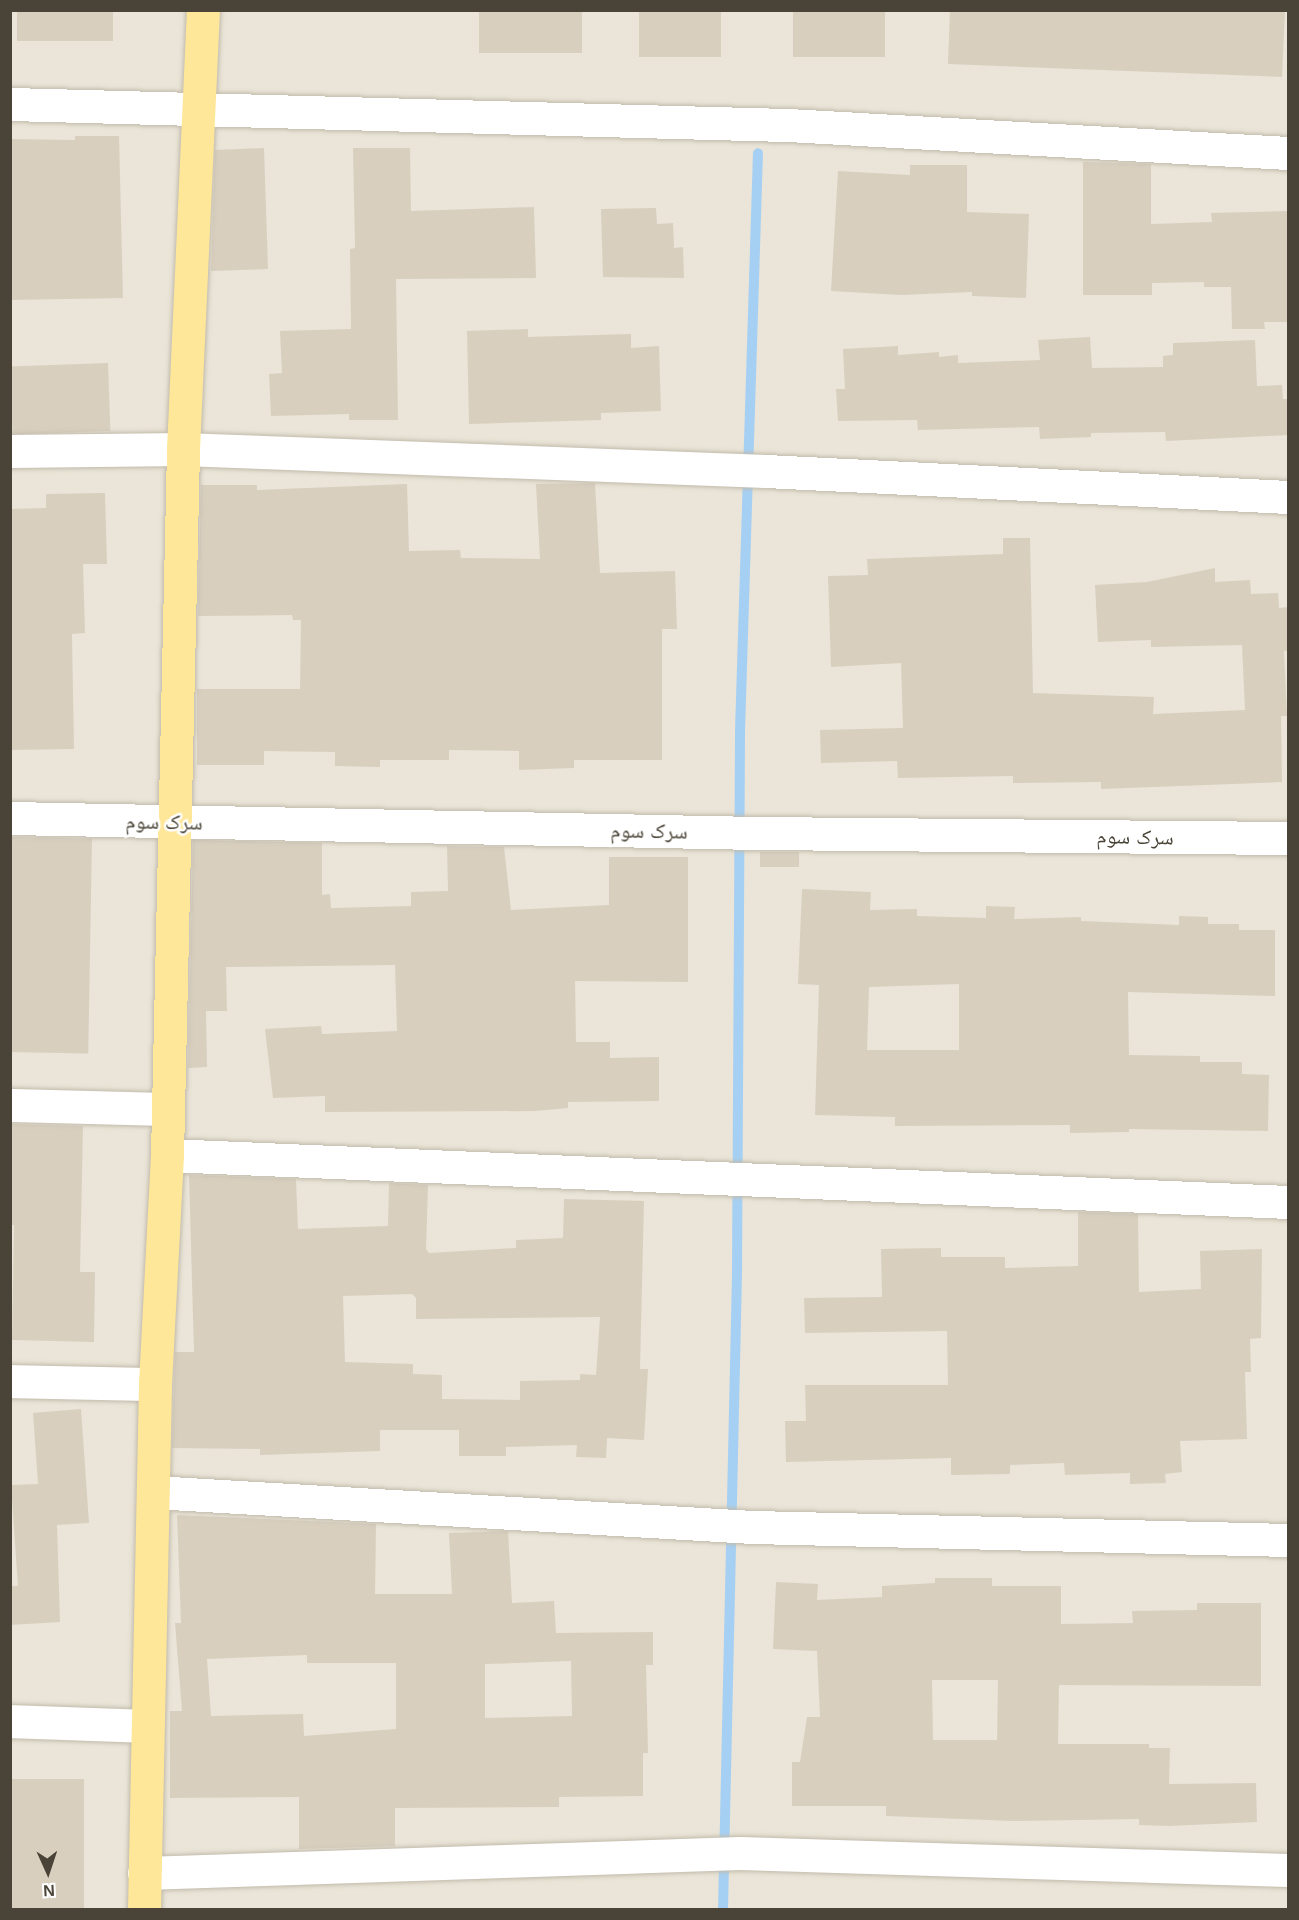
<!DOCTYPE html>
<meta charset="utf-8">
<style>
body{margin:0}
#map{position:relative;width:1299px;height:1920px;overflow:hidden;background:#f6f3eb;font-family:Arial,"Noto Naskh Arabic",sans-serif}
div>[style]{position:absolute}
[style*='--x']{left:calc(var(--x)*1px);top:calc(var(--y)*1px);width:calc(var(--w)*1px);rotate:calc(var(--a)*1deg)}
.residential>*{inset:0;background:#eae5d8;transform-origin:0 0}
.stream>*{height:10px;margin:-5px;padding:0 5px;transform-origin:5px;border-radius:5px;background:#a6d0f3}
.building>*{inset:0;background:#d8cfbf;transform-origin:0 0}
.roads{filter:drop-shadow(0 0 2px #c2bbac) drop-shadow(0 0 2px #c2bbac)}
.minor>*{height:33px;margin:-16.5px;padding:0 16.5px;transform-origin:16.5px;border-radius:16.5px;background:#fff}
.major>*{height:33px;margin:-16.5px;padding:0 16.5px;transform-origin:16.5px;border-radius:16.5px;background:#ffe79a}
span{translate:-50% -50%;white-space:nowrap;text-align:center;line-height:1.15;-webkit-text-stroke:5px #fff;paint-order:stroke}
.street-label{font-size:21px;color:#4a4438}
.frame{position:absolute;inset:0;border:12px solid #4a4438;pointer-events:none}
.north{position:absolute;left:18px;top:1842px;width:60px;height:60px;-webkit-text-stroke:4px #fff;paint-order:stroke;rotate:177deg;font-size:16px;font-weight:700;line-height:24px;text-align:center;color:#4a4438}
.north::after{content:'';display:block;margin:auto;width:21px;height:27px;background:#4a4438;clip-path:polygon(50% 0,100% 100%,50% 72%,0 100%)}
</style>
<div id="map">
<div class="residential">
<i style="left:11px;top:11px;width:1277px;height:1898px"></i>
</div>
<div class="stream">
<i style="--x:723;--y:1910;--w:636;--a:-88.74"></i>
<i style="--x:737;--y:1274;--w:543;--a:-89.68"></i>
<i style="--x:740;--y:731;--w:578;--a:-88.22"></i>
</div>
<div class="building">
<i style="left:17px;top:10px;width:96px;height:31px"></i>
<i style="left:479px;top:10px;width:103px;height:43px"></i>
<i style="left:639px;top:10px;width:82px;height:47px"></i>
<i style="left:793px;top:10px;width:92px;height:47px"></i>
<i style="clip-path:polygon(950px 10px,1285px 10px,1282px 77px,948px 64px)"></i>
<i style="clip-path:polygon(75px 136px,119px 136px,123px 298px,10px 300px,10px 139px,75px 140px)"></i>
<i style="clip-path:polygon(264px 148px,268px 269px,211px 271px,215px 150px)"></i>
<i style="clip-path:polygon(353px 148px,410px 148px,411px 211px,534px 207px,536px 278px,396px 279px,398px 420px,349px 420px,349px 414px,271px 416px,269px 374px,282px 373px,280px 331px,351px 329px,350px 249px,355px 248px)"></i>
<i style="clip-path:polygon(1083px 162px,1151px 164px,1151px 224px,1212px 222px,1211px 213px,1288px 211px,1288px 322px,1264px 322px,1265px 329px,1232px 329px,1231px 287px,1204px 287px,1204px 282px,1152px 283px,1152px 295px,1083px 295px)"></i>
<i style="clip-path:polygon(910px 165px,967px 165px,967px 212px,1029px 214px,1026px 298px,972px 296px,972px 292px,901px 295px,831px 291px,838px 171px,910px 175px)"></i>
<i style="clip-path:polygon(656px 208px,657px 224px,673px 223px,674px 248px,683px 247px,684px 278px,603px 277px,601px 209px)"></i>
<i style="clip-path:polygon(528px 329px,528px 337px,631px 334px,631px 348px,659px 346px,661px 411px,601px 413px,601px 420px,469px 424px,467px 331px)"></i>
<i style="clip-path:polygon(1090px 337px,1092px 368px,1163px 367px,1163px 356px,1173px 355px,1173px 343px,1255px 340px,1257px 386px,1282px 385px,1283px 399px,1288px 399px,1288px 435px,1166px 441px,1165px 432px,1091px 433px,1091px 437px,1040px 439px,1039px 427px,918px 430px,917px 420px,838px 421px,836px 389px,845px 389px,843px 349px,898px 346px,898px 355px,939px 352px,939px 357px,958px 355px,958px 363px,1040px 360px,1038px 340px)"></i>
<i style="left:108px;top:363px;width:68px;height:98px;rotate:88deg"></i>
<i style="clip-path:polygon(595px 483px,600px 573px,675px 571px,677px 629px,662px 629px,662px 760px,574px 760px,574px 768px,519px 770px,519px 751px,449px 750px,449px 760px,380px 760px,380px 767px,335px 766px,335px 752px,264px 751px,264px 765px,197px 765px,197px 689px,300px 689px,301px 620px,293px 620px,292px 615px,198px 616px,201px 485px,257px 485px,257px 490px,407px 484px,409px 551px,460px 550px,461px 558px,540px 559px,536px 484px)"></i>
<i style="clip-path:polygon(105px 493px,107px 564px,83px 564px,85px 633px,72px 634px,74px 749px,10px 750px,10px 509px,46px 508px,46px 494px)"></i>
<i style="clip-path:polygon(1003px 538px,1030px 538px,1033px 693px,1154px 697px,1153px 714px,1245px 710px,1242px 645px,1151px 647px,1151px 640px,1098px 642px,1095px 585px,1147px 582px,1215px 568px,1215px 582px,1250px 580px,1251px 594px,1278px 593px,1279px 608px,1288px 607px,1288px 651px,1284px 651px,1287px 716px,1281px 716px,1282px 782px,1101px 789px,1101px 782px,1013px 783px,1013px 776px,898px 778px,897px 761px,821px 763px,820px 730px,903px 728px,901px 663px,831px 667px,828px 576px,868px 575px,867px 559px,1003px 554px)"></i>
<i style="left:10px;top:837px;width:82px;height:215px;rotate:1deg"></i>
<i style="clip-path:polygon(193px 840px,322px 843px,322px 895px,330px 894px,331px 908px,411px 906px,411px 892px,448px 891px,447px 846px,504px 847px,511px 910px,609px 905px,609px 857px,688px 857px,688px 982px,575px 981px,576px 1042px,610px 1042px,610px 1058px,659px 1057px,659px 1101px,568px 1102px,568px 1108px,535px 1111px,325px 1112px,325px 1096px,273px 1098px,265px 1029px,321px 1026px,322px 1034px,397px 1031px,395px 965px,226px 967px,227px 1011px,206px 1011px,207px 1067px,188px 1068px)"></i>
<i style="left:760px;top:852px;width:39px;height:15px"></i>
<i style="clip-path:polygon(evenodd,802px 889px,871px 892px,870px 910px,917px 909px,917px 916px,986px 918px,986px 906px,1015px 907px,1014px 919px,1081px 917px,1081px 921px,1179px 925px,1179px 916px,1208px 917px,1208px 924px,1239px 924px,1239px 930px,1275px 930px,1275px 996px,1128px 992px,1129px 1055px,1200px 1056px,1200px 1062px,1242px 1062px,1242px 1074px,1269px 1075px,1268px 1131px,1129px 1129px,1129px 1132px,1070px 1133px,1070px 1125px,895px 1126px,895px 1117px,815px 1115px,819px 985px,798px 984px,802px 889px,959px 984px,959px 1050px,867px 1050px,869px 987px,959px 984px)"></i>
<i style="clip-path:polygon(10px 1124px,83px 1126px,80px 1272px,95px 1272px,94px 1342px,12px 1340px,14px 1225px,10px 1225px)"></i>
<i style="clip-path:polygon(evenodd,189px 1175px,296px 1179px,298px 1229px,388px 1226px,389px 1183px,428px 1185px,426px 1249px,429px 1253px,516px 1248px,516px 1240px,563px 1238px,564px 1199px,644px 1201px,640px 1369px,648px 1369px,644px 1440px,607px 1438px,606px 1458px,576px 1457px,577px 1445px,506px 1447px,506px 1456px,459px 1456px,459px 1430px,380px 1430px,380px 1451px,260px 1455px,260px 1449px,172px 1448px,175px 1352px,194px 1352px,189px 1175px,412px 1294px,416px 1298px,416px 1319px,600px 1317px,596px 1375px,580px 1374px,580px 1380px,520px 1381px,520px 1400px,442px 1399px,442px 1375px,413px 1374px,413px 1364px,345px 1362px,343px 1296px,412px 1294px)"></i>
<i style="clip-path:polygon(1078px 1212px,1138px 1214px,1139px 1292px,1201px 1289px,1200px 1251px,1262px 1249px,1261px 1338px,1250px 1339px,1251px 1372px,1245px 1372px,1247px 1439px,1180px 1441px,1182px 1472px,1165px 1474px,1166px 1483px,1130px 1484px,1130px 1473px,1065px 1475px,1064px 1463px,1010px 1465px,1010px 1474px,951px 1475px,951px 1458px,786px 1462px,785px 1421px,806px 1421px,805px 1385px,948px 1385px,947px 1331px,805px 1333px,804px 1298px,882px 1297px,881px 1249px,941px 1248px,941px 1257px,1005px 1257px,1005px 1268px,1078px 1266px)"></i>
<i style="clip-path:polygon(81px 1409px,89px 1523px,57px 1525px,60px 1622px,10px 1625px,10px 1586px,18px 1586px,11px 1485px,38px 1484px,33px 1413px)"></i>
<i style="clip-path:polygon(evenodd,177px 1515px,376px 1524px,375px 1594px,452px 1594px,449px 1533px,508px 1531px,512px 1603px,554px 1601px,556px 1633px,653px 1632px,653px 1665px,646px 1665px,648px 1753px,643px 1753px,643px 1796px,559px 1797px,559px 1807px,395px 1808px,395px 1846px,299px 1849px,299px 1797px,170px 1798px,170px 1711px,182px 1711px,175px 1623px,181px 1623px,177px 1515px,307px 1655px,307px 1663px,396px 1663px,396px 1729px,304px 1736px,303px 1714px,211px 1716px,207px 1659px,307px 1655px,177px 1515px,571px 1661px,572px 1716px,485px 1718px,485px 1664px,571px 1661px)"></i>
<i style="clip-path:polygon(evenodd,935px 1578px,992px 1578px,992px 1586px,1061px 1586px,1061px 1624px,1133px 1623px,1132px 1611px,1197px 1610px,1197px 1603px,1261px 1603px,1261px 1686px,1059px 1685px,1058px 1744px,1149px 1744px,1149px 1748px,1170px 1748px,1169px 1784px,1256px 1783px,1257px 1822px,1169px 1826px,1139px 1825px,1139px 1819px,1013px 1821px,886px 1816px,886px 1806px,792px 1806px,792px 1762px,800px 1762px,807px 1717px,820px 1717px,817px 1651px,773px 1649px,776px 1582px,818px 1584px,817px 1600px,882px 1597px,882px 1586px,935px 1583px,935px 1578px,932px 1680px,998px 1680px,997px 1740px,933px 1740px,932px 1680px)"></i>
<i style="left:10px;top:1779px;width:74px;height:131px"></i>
</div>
<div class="roads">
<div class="minor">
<i style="--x:10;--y:104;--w:778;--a:1.55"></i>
<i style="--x:788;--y:125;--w:501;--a:3.21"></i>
<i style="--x:10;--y:451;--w:173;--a:-0.7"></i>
<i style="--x:183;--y:449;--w:583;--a:2.16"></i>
<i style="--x:766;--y:471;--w:523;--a:2.85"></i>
<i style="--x:10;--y:818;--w:748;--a:1.15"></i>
<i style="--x:758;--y:833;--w:530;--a:0.54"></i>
<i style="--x:10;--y:1105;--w:158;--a:1.5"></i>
<i style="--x:167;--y:1155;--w:1122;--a:2.4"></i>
<i style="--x:10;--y:1381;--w:145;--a:1.2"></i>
<i style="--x:153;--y:1492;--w:601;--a:3.34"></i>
<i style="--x:753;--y:1527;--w:535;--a:1.39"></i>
<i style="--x:10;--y:1721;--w:136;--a:2.1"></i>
<i style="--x:144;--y:1873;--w:596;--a:-1.92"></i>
<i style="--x:740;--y:1853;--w:548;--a:1.78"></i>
</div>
<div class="major">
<i style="--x:144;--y:1910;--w:526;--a:-88.8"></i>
<i style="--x:155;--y:1384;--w:229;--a:-87"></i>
<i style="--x:167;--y:1155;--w:706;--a:-88.7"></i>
<i style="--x:183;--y:449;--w:439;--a:-87.4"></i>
</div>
</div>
<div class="street-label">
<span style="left:164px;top:822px;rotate:1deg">سرک سوم</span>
<span style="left:649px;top:831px;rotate:1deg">سرک سوم</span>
<span style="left:1135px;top:837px;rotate:1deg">سرک سوم</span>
</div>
<div class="frame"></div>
<div class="north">N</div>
</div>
